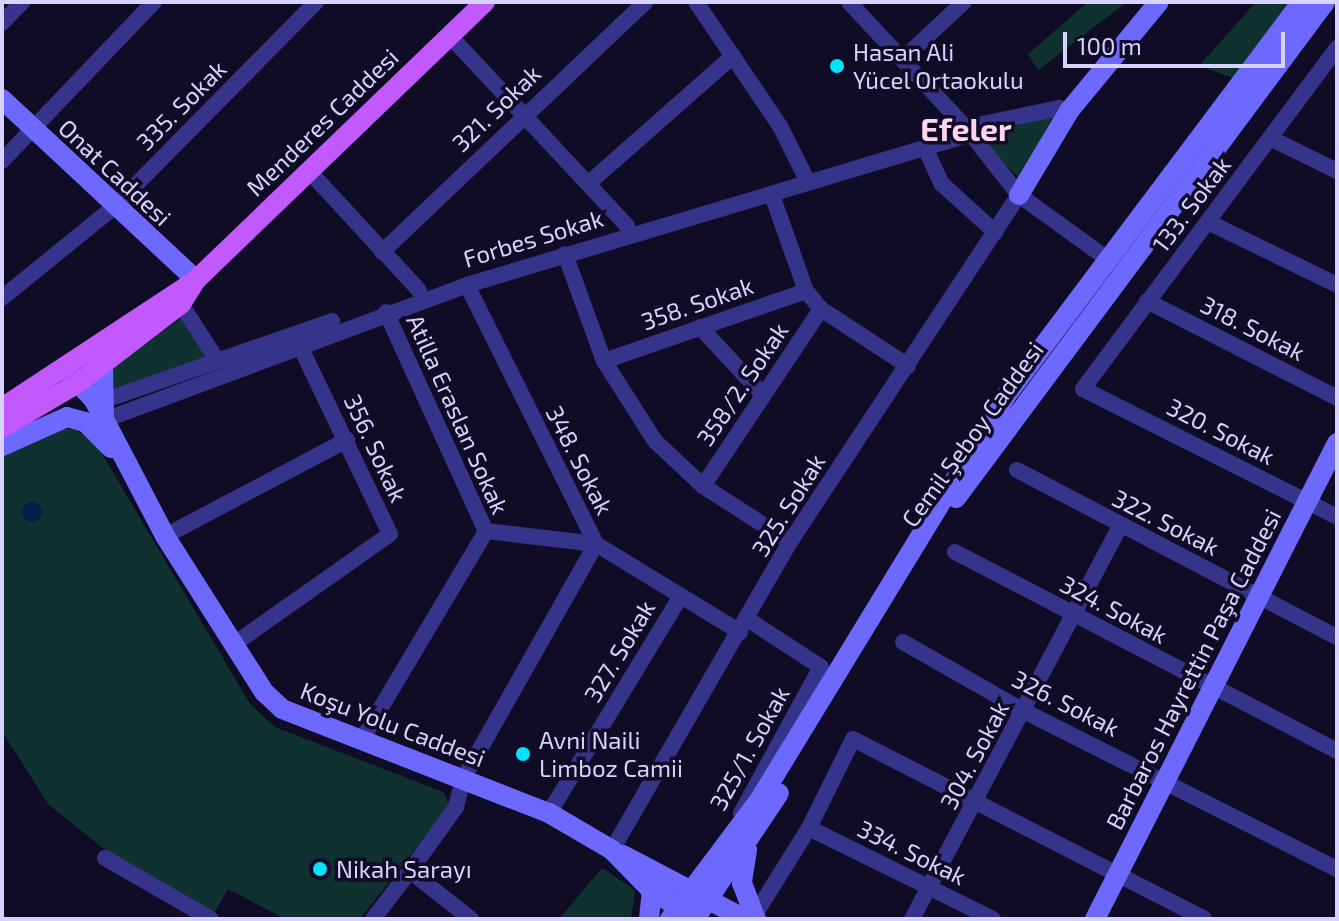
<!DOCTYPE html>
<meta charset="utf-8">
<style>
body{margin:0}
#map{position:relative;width:1339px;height:921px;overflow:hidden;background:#110c26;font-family:"Exo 2",sans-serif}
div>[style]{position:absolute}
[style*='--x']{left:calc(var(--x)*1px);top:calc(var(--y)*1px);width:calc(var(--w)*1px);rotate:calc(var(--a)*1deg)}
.green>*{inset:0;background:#0f3130}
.water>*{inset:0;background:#051d47}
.round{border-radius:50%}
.street>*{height:16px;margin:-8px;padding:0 8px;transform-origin:8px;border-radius:8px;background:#36338a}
.secondary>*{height:20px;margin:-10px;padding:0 10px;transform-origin:10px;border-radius:10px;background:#6d69ff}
.primary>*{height:20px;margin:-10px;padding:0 10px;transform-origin:10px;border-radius:10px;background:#c159ff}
.dots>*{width:22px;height:22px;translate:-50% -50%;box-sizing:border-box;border:4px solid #110c26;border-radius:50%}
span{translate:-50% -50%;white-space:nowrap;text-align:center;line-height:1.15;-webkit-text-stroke:7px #110c26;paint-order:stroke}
.poi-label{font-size:24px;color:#d7d2ff}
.left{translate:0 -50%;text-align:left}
.street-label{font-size:24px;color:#d7d2ff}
.district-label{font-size:32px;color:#ffd4ef;font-weight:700}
.frame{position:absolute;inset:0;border:4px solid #d7d2ff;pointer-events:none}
.scale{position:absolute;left:1063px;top:32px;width:222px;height:36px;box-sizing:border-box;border:4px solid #d7d2ff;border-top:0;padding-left:10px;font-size:24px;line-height:28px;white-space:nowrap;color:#d7d2ff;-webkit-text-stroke:6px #110c26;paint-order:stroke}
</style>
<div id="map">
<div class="green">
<i style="clip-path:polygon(1088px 2px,1127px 2px,1038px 70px,1028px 54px)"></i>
<i style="clip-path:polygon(1256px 2px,1295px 2px,1233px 78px,1199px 66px)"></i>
<i style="clip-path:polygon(1046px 115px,1056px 118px,1019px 178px,976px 135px,993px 125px,1007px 129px)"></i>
<i style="clip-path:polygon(187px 314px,217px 360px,114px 397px,112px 368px)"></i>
<i style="clip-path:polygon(53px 429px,75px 429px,98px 447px,250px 704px,275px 727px,443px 792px,450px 805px,360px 919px,285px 919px,228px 889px,212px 916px,114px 857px,48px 804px,2px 731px,2px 457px)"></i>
<i style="clip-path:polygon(602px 868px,635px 890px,631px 919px,559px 919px)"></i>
</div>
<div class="water">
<i class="round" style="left:22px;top:502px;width:20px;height:20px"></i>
</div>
<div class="street">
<i style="--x:696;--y:2;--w:150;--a:55.9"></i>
<i style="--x:780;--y:126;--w:56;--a:63.4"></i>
<i style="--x:849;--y:2;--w:178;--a:47.1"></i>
<i style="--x:2;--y:23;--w:29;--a:-46"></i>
<i style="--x:450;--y:36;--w:260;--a:47"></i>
<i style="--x:1337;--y:48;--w:425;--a:126.7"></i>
<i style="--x:1083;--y:389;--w:284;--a:26.7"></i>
<i style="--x:905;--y:57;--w:81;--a:-43"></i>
<i style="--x:958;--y:129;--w:103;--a:-11.7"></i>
<i style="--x:1059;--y:108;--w:10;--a:17"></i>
<i style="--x:1270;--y:138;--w:75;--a:26.2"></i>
<i style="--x:925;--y:148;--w:40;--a:65"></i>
<i style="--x:942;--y:184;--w:72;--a:42.2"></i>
<i style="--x:2;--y:161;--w:220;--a:-46.3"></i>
<i style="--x:309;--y:171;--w:162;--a:47.3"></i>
<i style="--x:589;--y:183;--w:192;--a:-41.4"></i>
<i style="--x:772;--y:195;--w:102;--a:70.5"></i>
<i style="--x:806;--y:291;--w:23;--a:50"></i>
<i style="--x:821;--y:309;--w:104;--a:33.2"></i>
<i style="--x:1208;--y:222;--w:144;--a:26"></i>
<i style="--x:382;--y:252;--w:363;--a:-43.5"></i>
<i style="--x:565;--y:254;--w:114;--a:70"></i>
<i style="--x:604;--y:361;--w:95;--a:57.5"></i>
<i style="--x:655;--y:441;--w:66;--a:43.2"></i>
<i style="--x:703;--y:486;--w:103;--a:32.8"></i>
<i style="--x:467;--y:285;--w:289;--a:63.5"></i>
<i style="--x:2;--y:298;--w:144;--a:-39.1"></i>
<i style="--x:114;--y:207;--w:288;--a:-45.4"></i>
<i style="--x:1147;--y:301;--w:213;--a:27"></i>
<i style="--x:181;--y:304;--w:67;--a:57.3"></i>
<i style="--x:386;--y:312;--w:241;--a:65.5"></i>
<i style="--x:700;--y:327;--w:93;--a:47.2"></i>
<i style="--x:604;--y:361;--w:214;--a:-19.1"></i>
<i style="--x:114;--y:397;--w:231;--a:-19.2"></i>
<i style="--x:118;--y:415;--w:372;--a:-20.4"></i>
<i style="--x:467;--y:285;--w:526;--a:-16.68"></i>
<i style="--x:971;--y:134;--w:78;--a:51.8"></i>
<i style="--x:1019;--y:195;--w:107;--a:35.9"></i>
<i style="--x:1017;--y:470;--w:361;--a:27.6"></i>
<i style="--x:703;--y:486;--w:213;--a:-56.3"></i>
<i style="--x:486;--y:531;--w:111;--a:6.7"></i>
<i style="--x:596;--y:544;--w:169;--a:31.4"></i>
<i style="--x:165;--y:536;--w:206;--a:-27.8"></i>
<i style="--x:955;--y:552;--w:431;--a:27.5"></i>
<i style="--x:237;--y:642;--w:187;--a:-35.2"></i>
<i style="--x:390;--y:534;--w:211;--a:-115.6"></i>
<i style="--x:903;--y:642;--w:139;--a:29.7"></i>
<i style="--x:1024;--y:711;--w:351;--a:26.8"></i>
<i style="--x:361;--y:741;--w:244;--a:-59.2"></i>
<i style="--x:549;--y:813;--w:254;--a:-58.7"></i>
<i style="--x:741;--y:813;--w:166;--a:-61.3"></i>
<i style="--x:821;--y:667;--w:88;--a:-147"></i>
<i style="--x:809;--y:828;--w:205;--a:26.3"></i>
<i style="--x:612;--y:850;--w:356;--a:-60"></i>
<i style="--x:790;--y:542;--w:416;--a:-56.6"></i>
<i style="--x:105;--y:858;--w:122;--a:29.9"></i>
<i style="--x:754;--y:916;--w:104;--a:-58"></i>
<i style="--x:809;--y:828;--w:99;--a:-63.7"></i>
<i style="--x:853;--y:739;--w:394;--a:27.1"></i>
<i style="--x:373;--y:919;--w:61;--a:-52.4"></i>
<i style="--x:471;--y:919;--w:78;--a:-141.8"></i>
<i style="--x:410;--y:871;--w:79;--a:-54.3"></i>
<i style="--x:456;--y:807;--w:29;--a:-76"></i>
<i style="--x:463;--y:779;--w:270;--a:-60.5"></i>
<i style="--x:912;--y:919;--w:445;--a:-62.1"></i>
</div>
<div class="secondary">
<i style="--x:2;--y:99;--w:265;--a:43"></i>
<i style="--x:1019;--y:195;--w:98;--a:-59.2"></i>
<i style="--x:1069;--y:111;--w:141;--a:-50.5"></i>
<i style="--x:103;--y:364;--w:54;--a:88.9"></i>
<i style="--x:65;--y:369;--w:42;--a:46.9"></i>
<i style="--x:94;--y:400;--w:153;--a:62.4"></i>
<i style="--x:165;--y:536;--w:185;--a:57.6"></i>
<i style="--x:264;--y:692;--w:25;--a:43"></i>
<i style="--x:282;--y:709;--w:287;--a:21.3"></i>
<i style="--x:549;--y:813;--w:73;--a:30.4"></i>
<i style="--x:612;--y:850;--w:57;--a:45.7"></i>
<i style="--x:652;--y:891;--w:42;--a:31.4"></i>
<i style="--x:2;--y:446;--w:71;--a:-24"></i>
<i style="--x:67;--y:417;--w:19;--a:16"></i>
<i style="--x:85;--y:422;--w:37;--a:45"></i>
<i style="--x:956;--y:498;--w:618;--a:-53.35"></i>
<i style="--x:747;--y:850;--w:33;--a:99"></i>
<i style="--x:742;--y:883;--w:39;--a:69"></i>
<i style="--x:623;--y:855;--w:138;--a:27.7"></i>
<i style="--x:649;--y:919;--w:28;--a:-84"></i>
<i style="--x:670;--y:919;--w:150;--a:-53.1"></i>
<i style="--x:760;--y:799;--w:471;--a:-58.6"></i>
<i style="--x:1005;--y:397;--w:494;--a:-53.1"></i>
<i style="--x:695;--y:919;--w:151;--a:-56.3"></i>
<i style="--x:1095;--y:919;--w:534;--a:-63.05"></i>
</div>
<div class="primary">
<i style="--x:2;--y:408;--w:232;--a:-33.4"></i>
<i style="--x:2;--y:428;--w:88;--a:-30.6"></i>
<i style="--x:78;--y:383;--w:130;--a:-37.5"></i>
<i style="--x:181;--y:304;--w:28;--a:-58"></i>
<i style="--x:196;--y:280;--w:401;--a:-43.9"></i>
</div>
<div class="dots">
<i style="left:837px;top:66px;background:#00e3fd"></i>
<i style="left:523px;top:754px;background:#00e3fd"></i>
<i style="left:320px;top:869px;background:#00e3fd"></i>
</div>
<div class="poi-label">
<span class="left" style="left:853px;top:66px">Hasan Ali<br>Yücel Ortaokulu</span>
<span class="left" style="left:539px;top:754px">Avni Naili<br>Limboz Camii</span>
<span class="left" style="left:336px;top:869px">Nikah Sarayı</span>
</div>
<div class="street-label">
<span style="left:181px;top:105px;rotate:-45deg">335. Sokak</span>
<span style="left:496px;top:108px;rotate:-44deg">321. Sokak</span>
<span style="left:322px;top:122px;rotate:-44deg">Menderes Caddesi</span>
<span style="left:115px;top:172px;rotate:43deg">Onat Caddesi</span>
<span style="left:1191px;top:204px;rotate:-53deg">133. Sokak</span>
<span style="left:533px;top:238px;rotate:-17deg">Forbes Sokak</span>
<span style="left:697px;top:303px;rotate:-19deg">358. Sokak</span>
<span style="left:1253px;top:328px;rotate:27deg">318. Sokak</span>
<span style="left:742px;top:384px;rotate:-56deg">358/2. Sokak</span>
<span style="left:458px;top:414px;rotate:66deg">Atilla Eraslan Sokak</span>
<span style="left:1221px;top:431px;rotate:27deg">320. Sokak</span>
<span style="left:972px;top:434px;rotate:-54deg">Cemil Şeboy Caddesi</span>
<span style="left:376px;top:448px;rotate:65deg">356. Sokak</span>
<span style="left:580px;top:460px;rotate:63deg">348. Sokak</span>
<span style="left:788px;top:505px;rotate:-58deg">325. Sokak</span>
<span style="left:1166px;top:522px;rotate:27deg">322. Sokak</span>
<span style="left:1114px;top:609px;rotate:28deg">324. Sokak</span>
<span style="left:619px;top:651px;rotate:-59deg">327. Sokak</span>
<span style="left:1193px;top:669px;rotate:-63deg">Barbaros Hayrettin Paşa Caddesi</span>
<span style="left:1066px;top:703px;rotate:27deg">326. Sokak</span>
<span style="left:393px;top:724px;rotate:21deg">Koşu Yolu Caddesi</span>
<span style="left:749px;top:748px;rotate:-61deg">325/1. Sokak</span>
<span style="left:974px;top:755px;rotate:-62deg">304. Sokak</span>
<span style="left:912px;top:852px;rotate:26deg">334. Sokak</span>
</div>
<div class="district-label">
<span style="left:966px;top:128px">Efeler</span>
</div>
<div class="frame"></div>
<div class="scale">100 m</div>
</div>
